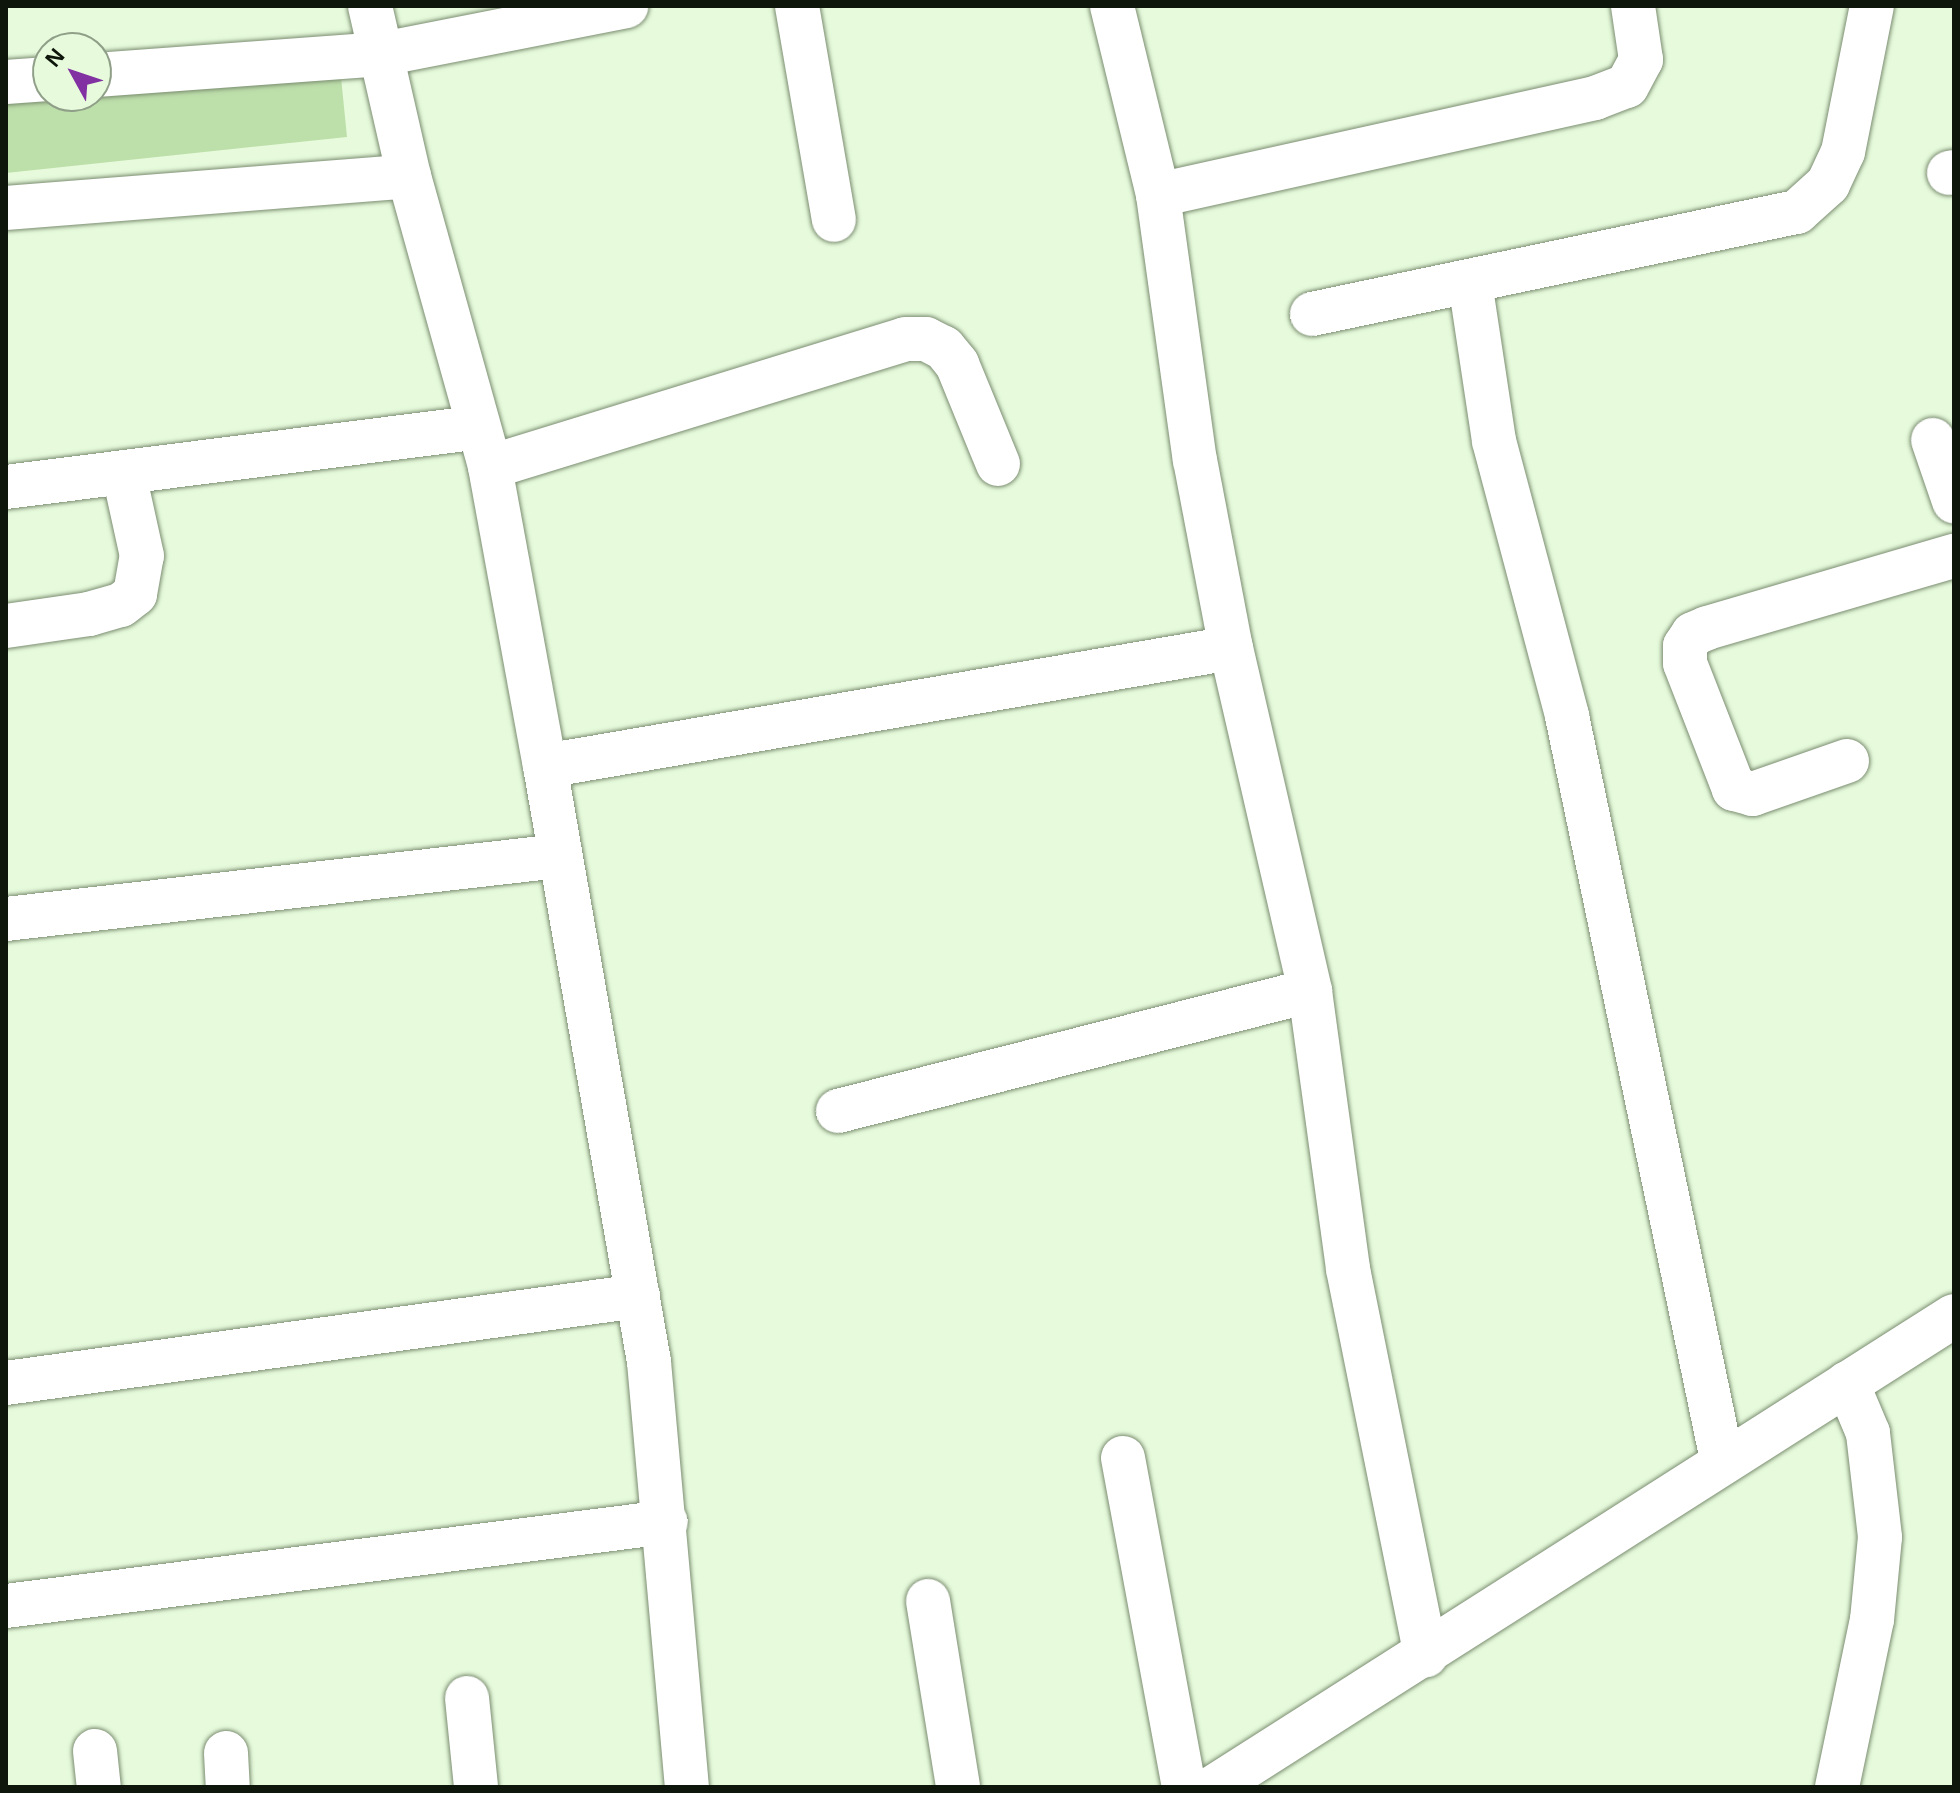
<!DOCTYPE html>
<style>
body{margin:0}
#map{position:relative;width:1960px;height:1793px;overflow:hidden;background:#e7fbdc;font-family:Arial,sans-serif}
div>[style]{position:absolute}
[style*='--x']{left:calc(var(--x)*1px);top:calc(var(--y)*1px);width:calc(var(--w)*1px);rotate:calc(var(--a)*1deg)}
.green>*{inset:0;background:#bddfaa}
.roads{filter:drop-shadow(0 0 2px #7b8d71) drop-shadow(0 0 2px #7b8d71)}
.minor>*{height:44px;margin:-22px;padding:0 22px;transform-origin:22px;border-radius:22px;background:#fff}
span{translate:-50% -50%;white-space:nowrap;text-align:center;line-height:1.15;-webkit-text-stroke:7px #e7fbdc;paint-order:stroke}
.frame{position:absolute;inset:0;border:8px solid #0e150a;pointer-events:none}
.north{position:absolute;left:32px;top:32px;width:80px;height:80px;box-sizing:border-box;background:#e7fbdc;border:2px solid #909f88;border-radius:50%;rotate:310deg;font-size:22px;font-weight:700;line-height:32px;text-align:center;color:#0e150a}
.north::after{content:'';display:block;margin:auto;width:28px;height:36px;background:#8131a1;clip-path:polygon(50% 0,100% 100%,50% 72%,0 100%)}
</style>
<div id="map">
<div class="green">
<i style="clip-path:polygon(340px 67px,347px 137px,6px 173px,6px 100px,96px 96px)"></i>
</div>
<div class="roads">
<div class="minor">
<i style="--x:370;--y:6;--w:174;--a:77.1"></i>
<i style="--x:409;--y:176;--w:302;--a:74.4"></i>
<i style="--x:490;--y:467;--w:304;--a:79.6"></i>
<i style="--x:545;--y:766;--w:605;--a:80.1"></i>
<i style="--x:649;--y:1362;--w:427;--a:84.9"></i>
<i style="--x:797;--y:6;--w:217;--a:80.2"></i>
<i style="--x:1112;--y:6;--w:195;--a:76.3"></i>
<i style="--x:1158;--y:195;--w:268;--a:82.1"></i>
<i style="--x:1195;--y:460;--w:191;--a:79.2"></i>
<i style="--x:1231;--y:648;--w:352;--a:77"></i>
<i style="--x:1310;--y:991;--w:281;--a:82.2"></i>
<i style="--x:1348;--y:1269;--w:394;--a:78.6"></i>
<i style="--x:96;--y:75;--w:287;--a:-4.2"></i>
<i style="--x:382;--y:54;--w:249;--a:-11.1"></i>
<i style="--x:6;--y:82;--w:42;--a:-4.1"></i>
<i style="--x:1949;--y:173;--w:5;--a:-11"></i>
<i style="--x:1158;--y:195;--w:448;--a:-12.5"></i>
<i style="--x:1595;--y:98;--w:34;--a:-21"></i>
<i style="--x:1627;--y:86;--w:30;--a:-62"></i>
<i style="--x:1641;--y:60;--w:55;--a:-98.4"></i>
<i style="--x:6;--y:208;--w:404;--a:-4.5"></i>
<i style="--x:1470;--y:282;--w:161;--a:81.4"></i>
<i style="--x:1494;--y:441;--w:285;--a:75.1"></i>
<i style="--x:1567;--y:716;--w:760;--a:78.23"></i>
<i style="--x:1312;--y:314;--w:496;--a:-11.9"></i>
<i style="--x:1797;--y:212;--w:42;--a:-42.1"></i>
<i style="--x:1828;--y:184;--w:35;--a:-65"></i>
<i style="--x:1843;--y:152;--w:149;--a:-78.8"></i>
<i style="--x:1933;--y:440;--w:65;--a:71"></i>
<i style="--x:490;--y:467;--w:434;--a:-17.1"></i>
<i style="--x:905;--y:339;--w:21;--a:0"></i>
<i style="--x:926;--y:339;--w:20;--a:27"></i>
<i style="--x:944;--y:348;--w:21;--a:51"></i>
<i style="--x:957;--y:364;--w:108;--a:67.7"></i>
<i style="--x:6;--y:487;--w:474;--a:-7.2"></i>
<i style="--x:6;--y:626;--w:84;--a:-8.2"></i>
<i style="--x:89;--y:614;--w:33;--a:-16"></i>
<i style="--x:121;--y:605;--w:18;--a:-38"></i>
<i style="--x:135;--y:594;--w:39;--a:-80"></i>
<i style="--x:142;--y:556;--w:84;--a:-102.4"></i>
<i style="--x:1847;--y:761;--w:100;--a:160.7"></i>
<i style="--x:1753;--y:794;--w:20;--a:-165"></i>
<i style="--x:1734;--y:789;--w:135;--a:-111.3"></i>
<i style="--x:1685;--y:663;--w:17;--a:-90"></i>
<i style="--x:1685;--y:646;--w:14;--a:-56"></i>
<i style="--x:1693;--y:634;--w:15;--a:-23"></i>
<i style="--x:1707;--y:628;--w:257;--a:-16.3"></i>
<i style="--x:545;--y:766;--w:696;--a:-9.76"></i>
<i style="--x:6;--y:919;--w:557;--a:-6.5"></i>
<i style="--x:838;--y:1111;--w:487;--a:-14.3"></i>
<i style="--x:6;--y:1383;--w:638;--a:-7.84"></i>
<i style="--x:1123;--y:1458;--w:335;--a:79.5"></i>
<i style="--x:928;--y:1601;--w:188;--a:80.8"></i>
<i style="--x:6;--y:1606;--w:665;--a:-7.25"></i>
<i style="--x:467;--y:1698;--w:89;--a:84.2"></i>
<i style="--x:95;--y:1751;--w:36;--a:84"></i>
<i style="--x:226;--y:1753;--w:34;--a:87"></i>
<i style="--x:1214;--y:1787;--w:877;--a:-32.48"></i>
<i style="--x:1837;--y:1787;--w:171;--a:-78.2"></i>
<i style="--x:1872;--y:1620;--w:83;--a:-84.5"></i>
<i style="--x:1880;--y:1537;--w:105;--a:-96.6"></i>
<i style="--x:1868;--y:1433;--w:54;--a:-112.8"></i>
</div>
</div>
<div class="frame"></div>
<div class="north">N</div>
</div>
